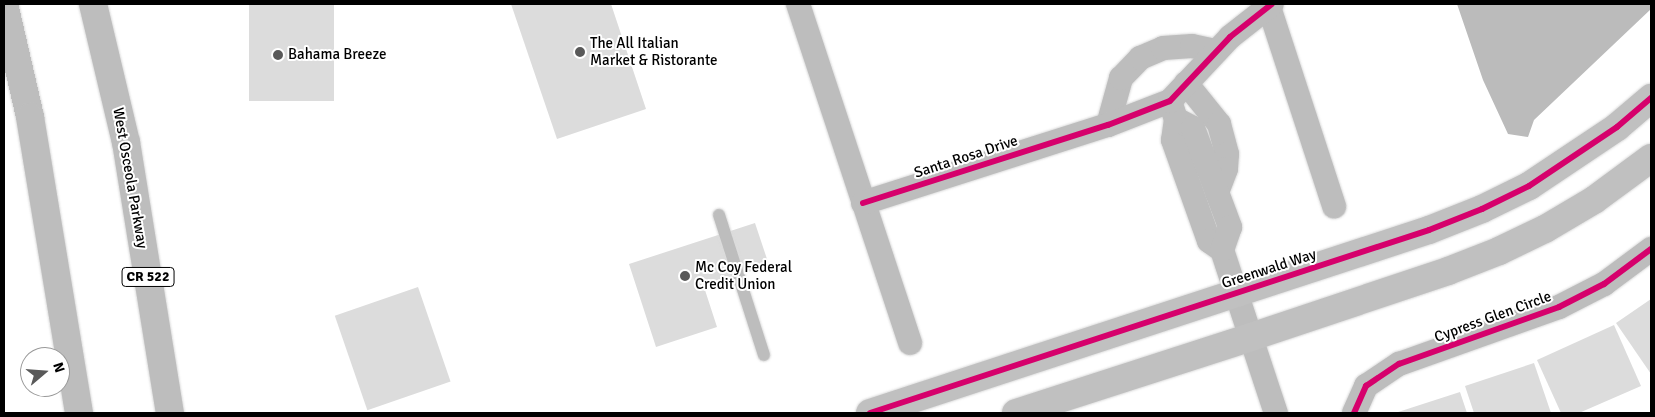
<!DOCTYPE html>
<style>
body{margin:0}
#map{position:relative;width:1655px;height:417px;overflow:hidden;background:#fff;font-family:Signika,sans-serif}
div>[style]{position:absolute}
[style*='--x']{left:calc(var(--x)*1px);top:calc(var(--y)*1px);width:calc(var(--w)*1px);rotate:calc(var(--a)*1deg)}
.water>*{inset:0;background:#bbb}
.building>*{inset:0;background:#dcdcdc;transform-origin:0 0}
.roads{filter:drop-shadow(0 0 1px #dbdbdb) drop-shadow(0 0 1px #dbdbdb)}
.lane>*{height:12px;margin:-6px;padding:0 6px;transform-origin:6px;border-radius:6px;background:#bdbdbd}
.street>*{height:24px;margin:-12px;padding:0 12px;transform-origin:12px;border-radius:12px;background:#bdbdbd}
.secondary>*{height:28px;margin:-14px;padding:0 14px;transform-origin:14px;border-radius:14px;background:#c0c0c0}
.primary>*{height:28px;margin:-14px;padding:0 14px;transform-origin:14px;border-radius:14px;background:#bdbdbd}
.cycleway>*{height:6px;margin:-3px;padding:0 3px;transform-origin:3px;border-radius:3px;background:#d6006c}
.dots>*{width:14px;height:14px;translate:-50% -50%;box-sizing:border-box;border:2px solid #fff;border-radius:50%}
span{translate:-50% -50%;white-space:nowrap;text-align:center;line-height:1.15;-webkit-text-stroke:4px #fff;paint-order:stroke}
.shield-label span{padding:1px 4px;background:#fff;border:1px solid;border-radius:4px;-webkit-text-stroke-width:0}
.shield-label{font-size:14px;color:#000;font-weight:700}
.poi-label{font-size:15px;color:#000}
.left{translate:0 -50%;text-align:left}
.street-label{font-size:15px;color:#000}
.frame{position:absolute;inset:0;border:5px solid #000;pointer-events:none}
.north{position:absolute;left:20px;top:347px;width:50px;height:50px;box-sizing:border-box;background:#fff;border:1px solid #999;border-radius:50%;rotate:72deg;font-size:14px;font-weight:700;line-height:20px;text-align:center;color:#000}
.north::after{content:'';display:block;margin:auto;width:18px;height:22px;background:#595959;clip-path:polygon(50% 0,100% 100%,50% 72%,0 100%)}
</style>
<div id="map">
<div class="water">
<i style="clip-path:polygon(1457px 4px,1651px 4px,1651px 9px,1534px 120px,1528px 137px,1508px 134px,1483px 80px)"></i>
</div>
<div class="building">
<i style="left:249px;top:4px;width:85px;height:97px"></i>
<i style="clip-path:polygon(511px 4px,611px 4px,646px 109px,557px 139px)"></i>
<i style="clip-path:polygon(755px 223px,769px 265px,704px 287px,717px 327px,656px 347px,629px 264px)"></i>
<i style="left:418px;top:287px;width:100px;height:88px;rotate:71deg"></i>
<i style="clip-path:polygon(1651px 299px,1651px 374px,1616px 323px)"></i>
<i style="clip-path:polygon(1614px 325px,1641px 386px,1579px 413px,1561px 413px,1537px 360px)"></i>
<i style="clip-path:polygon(1534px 363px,1551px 413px,1474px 413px,1465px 386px)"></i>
<i style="clip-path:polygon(1460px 392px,1467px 413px,1395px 413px)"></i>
</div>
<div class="roads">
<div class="lane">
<i style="--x:719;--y:215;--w:147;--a:72.2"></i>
</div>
<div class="street">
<i style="--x:798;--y:4;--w:357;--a:71.7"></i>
<i style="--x:1268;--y:4;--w:213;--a:71.9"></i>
<i style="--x:1186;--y:83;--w:53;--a:51.2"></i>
<i style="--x:1219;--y:124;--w:31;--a:75"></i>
<i style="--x:1227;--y:154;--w:15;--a:94"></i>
<i style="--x:1226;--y:169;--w:25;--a:111"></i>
<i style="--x:1170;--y:101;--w:19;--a:72"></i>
<i style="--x:1176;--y:119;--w:21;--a:98"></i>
<i style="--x:1173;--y:140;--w:107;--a:70.4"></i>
<i style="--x:1209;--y:241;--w:16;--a:35"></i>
<i style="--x:1222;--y:250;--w:172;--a:71.7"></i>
<i style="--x:1176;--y:119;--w:19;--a:28"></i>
<i style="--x:1193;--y:128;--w:106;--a:69.5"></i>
<i style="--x:1230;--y:227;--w:24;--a:109"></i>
<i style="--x:1108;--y:125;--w:49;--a:-74.5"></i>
<i style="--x:1121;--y:78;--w:28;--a:-46"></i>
<i style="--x:1140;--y:58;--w:25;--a:-23"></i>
<i style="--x:1163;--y:48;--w:29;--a:-4"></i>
<i style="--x:1192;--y:46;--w:25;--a:12"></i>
<i style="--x:863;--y:203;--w:257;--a:-17.7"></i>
<i style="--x:1108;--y:125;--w:66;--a:-21.2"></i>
<i style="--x:1170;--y:101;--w:88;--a:-46.8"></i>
<i style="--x:1230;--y:37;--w:53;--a:-38.2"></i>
<i style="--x:1354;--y:413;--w:30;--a:-66"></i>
<i style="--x:1366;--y:386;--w:40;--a:-34"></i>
<i style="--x:1399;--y:364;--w:170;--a:-19.6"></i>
<i style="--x:1559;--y:307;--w:51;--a:-27.1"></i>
<i style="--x:1604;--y:284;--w:59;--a:-36.7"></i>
</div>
<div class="secondary">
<i style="--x:870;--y:413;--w:588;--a:-18.13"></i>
<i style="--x:1429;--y:230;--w:57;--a:-21.6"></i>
<i style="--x:1482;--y:209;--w:52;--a:-26.1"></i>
<i style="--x:1529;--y:186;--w:106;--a:-33.8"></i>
<i style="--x:1617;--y:127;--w:45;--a:-40.5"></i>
<i style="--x:1016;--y:413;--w:247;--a:-17.9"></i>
<i style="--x:1251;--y:337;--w:208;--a:-18.5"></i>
<i style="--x:1448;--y:271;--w:55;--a:-21.4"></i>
<i style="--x:1499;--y:251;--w:51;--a:-25.6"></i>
<i style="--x:1545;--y:229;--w:57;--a:-30.6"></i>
<i style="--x:1594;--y:200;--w:71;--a:-36.4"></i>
</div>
<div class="primary">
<i style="--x:4;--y:4;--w:116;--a:77"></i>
<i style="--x:30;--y:117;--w:300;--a:80.6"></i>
<i style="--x:93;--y:4;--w:142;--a:76.6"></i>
<i style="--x:126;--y:142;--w:275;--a:80.8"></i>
</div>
</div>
<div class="cycleway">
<i style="--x:863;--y:203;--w:257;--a:-17.7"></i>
<i style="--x:1108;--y:125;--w:66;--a:-21.2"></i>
<i style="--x:1170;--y:101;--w:88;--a:-46.8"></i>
<i style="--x:1230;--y:37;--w:53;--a:-38.2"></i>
<i style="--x:870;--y:413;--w:588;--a:-18.13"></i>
<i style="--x:1429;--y:230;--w:57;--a:-21.6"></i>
<i style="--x:1482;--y:209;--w:52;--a:-26.1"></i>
<i style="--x:1529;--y:186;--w:106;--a:-33.8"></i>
<i style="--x:1617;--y:127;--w:45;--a:-40.5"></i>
<i style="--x:1354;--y:413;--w:30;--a:-66"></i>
<i style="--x:1366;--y:386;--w:40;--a:-34"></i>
<i style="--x:1399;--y:364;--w:170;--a:-19.6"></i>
<i style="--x:1559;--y:307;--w:51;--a:-27.1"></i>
<i style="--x:1604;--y:284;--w:59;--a:-36.7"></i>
</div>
<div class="dots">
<i style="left:580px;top:52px;background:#595959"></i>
<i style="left:278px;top:55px;background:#595959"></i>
<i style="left:685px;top:276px;background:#595959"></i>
</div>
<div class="shield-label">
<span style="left:148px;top:277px">CR 522</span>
</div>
<div class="poi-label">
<span class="left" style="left:590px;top:52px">The All Italian<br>Market &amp; Ristorante</span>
<span class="left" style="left:288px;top:55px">Bahama Breeze</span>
<span class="left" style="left:695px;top:276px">Mc Coy Federal<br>Credit Union</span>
</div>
<div class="street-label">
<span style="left:966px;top:157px;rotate:-18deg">Santa Rosa Drive</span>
<span style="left:130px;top:178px;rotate:80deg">West Osceola Parkway</span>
<span style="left:1269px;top:269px;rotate:-18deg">Greenwald Way</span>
<span style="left:1493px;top:317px;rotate:-20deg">Cypress Glen Circle</span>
</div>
<div class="frame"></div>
<div class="north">N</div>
</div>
